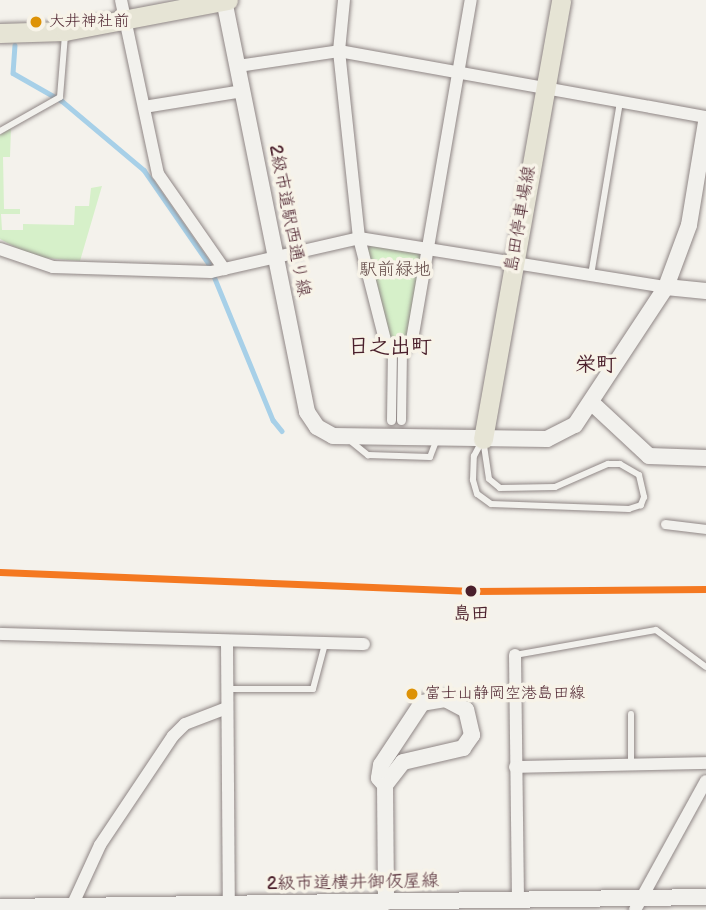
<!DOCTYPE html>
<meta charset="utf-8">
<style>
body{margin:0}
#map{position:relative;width:706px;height:910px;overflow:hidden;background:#f4f2ec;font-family:"Balsamiq Sans","Klee One",sans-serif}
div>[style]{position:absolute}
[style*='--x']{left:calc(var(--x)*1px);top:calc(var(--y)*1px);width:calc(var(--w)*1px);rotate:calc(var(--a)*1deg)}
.green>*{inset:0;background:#d6f0c9}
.stream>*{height:4.5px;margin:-2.25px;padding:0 2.25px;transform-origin:2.25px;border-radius:2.25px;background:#a7d0e8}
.roads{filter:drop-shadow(0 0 2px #8f8685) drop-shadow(0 0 2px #8f8685)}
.service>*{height:6px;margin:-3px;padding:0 3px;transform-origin:3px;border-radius:3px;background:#f2f1ed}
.pedestrian>*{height:9px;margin:-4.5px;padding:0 4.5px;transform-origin:4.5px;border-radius:4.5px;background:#f2f1ed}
.minor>*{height:12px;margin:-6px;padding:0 6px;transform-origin:6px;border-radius:6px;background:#f2f1ed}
.tertiary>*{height:16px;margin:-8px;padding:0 8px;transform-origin:8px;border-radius:8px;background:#f2f1ed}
.primary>*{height:19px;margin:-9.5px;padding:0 9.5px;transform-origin:9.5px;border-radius:9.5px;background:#e6e4d5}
.rail-1>*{height:7px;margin:-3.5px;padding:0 3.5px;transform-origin:3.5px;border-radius:3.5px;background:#f47921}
.dots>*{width:19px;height:19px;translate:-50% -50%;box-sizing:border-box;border:4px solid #f7f3e8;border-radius:50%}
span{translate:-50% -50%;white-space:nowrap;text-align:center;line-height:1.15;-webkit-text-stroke:7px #f7f3e8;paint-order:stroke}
.bus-label{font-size:16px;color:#4a1f2b}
.left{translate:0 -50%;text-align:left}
.street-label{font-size:18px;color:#4a1f2b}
.park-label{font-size:18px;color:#614845}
.stop-label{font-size:18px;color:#4a1f2b;font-weight:700}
.quarter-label{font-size:21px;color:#4a1f2b;font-weight:700}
</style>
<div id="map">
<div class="green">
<i style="clip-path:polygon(11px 128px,10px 157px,3px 157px,4px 209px,20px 209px,20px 214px,1px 214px,2px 230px,23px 230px,23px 224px,74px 225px,75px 206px,89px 206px,91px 188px,102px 186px,80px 261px,34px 257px,0 239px,0 135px)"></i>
<i style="clip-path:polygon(372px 242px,423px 254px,407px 339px,402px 344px,388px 341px,365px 251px)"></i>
</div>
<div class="stream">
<i style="--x:15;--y:45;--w:28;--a:94"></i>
<i style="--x:13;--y:73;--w:56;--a:29.7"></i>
<i style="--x:62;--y:101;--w:107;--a:40.1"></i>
<i style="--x:144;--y:170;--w:114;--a:55.3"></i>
<i style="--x:209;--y:264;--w:169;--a:67.7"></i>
<i style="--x:273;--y:420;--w:14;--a:51"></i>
</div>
<div class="roads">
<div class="service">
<i style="--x:0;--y:131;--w:69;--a:-29.5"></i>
<i style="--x:60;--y:97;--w:62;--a:-85.4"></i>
<i style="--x:591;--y:275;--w:175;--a:-80.5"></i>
<i style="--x:348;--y:439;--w:26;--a:39"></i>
<i style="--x:368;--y:455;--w:62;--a:1.8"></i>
<i style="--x:430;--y:457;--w:19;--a:-69"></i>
<i style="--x:483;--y:439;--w:40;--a:81.5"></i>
<i style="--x:489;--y:479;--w:14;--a:39"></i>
<i style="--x:500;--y:488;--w:55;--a:-1"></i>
<i style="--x:555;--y:487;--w:58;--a:-23.5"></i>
<i style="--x:608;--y:464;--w:12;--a:0"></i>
<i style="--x:620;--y:464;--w:22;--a:30"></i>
<i style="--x:639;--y:475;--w:23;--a:77"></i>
<i style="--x:644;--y:497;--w:9;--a:111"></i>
<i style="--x:641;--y:505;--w:13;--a:162"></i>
<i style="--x:629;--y:509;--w:138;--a:-177.9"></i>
<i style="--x:491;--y:504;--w:17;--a:-144"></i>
<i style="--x:477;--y:494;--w:15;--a:-106"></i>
<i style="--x:473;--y:480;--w:24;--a:-88"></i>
<i style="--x:474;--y:456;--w:19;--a:-62"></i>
<i style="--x:515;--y:655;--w:143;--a:-10.1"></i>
<i style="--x:656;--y:630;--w:62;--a:36.5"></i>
<i style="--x:227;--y:689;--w:86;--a:0"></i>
<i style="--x:313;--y:689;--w:47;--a:-75.1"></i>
<i style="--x:631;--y:714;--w:50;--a:90"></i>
</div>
<div class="pedestrian">
<i style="--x:391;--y:420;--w:70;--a:-89.2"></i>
<i style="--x:401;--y:420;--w:68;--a:-89.2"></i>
<i style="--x:665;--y:524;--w:41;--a:7"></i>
</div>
<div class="minor">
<i style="--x:121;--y:0;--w:178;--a:78"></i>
<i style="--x:158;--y:174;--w:116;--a:55.2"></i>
<i style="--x:344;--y:0;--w:51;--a:95.6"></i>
<i style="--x:339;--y:51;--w:188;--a:83.9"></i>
<i style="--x:359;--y:238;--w:109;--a:75.7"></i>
<i style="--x:386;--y:344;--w:18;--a:27"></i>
<i style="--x:402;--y:352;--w:16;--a:-50"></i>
<i style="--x:412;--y:340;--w:345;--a:-80.2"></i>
<i style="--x:238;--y:66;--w:102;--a:-8.4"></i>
<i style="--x:339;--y:51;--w:373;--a:10.2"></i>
<i style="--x:144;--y:107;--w:100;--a:-9.2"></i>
<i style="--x:0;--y:249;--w:56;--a:18.8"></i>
<i style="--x:53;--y:267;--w:158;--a:1.8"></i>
<i style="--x:211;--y:272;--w:152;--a:-12.9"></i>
<i style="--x:359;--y:238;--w:311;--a:9.1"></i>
<i style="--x:0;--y:634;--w:364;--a:1.6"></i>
<i style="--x:227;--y:643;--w:267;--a:89.6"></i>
<i style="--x:515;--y:655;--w:244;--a:89.3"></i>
<i style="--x:515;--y:767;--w:191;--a:-1.2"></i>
<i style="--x:72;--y:906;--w:67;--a:-65.3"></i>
<i style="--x:100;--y:845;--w:131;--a:-56.2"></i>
<i style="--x:173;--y:736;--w:17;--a:-45"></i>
<i style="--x:185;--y:724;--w:45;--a:-20.9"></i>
<i style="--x:635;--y:910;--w:147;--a:-61.2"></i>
</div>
<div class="tertiary">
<i style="--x:224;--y:0;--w:420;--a:78.6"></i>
<i style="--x:307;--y:412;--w:18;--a:56"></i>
<i style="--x:317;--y:427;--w:18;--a:29"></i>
<i style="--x:333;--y:436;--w:214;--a:0.8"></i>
<i style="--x:547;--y:439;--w:31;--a:-27"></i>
<i style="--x:575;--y:425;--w:165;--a:-56.6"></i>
<i style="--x:666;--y:287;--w:66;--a:-69.6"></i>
<i style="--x:689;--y:225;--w:104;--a:-80.6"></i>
<i style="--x:666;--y:287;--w:40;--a:5.7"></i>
<i style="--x:592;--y:403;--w:78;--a:42.9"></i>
<i style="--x:649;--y:456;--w:57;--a:2"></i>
<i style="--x:385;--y:785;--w:29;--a:-52"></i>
<i style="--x:403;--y:762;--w:62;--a:-13.1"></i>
<i style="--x:463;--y:748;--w:16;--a:-55"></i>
<i style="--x:472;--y:735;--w:26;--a:-103"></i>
<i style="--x:466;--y:710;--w:24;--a:-152"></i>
<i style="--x:445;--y:699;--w:23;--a:170"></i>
<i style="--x:422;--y:703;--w:74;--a:123.5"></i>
<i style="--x:381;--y:765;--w:13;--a:99"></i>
<i style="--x:379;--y:778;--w:9;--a:49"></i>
<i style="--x:385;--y:785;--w:117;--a:89.5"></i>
<i style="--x:0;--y:907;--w:706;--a:-0.81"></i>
</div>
<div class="primary">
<i style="--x:0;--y:33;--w:65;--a:-1.8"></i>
<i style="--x:65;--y:31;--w:166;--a:-10.8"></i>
<i style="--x:483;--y:439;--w:446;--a:-79.9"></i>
</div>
</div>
<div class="rail-1">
<i style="--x:0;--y:572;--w:473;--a:2.3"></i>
<i style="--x:473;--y:591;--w:233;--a:-0.5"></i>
</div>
<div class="dots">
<i style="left:36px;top:22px;background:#dd9206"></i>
<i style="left:471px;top:591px;background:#4a1f2b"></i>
<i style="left:412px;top:694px;background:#dd9206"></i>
</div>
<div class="bus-label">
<span class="left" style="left:49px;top:22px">大井神社前</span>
<span class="left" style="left:425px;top:694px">富士山静岡空港島田線</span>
</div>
<div class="street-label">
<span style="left:521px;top:219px;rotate:-80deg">島田停車場線</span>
<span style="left:289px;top:221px;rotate:79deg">2級市道駅西通り線</span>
<span style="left:353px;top:883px;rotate:-1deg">2級市道横井御仮屋線</span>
</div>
<div class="park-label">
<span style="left:395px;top:270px">駅前緑地</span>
</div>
<div class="stop-label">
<span style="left:471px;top:614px">島田</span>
</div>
<div class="quarter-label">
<span style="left:390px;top:347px">日之出町</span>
<span style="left:596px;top:365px">栄町</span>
</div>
</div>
